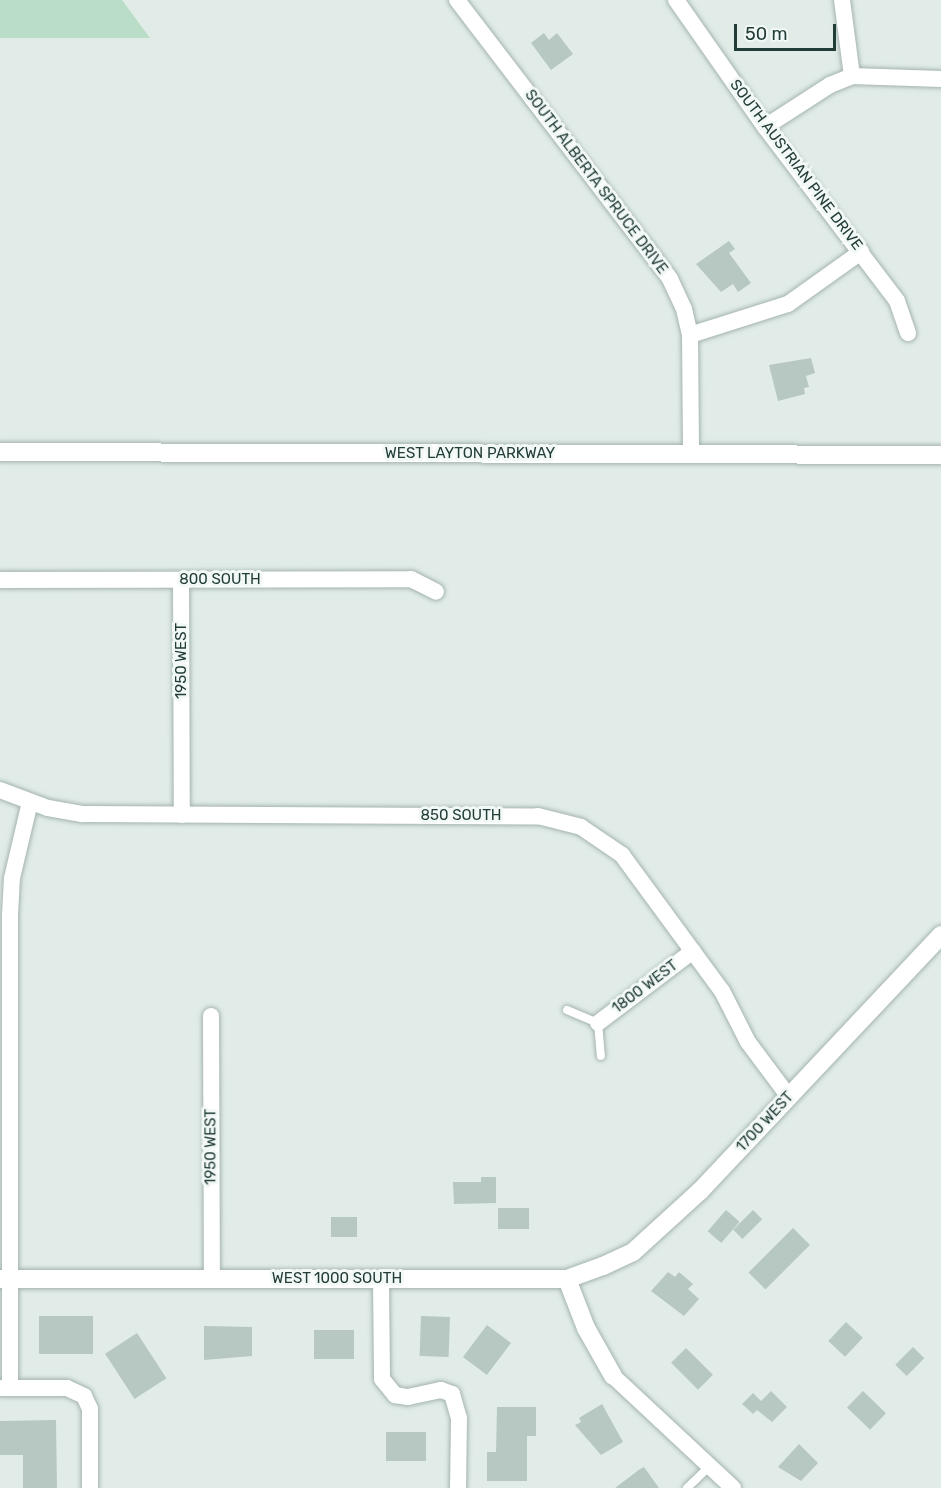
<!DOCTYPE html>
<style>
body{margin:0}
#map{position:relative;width:941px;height:1488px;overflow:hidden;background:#e1ece8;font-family:Rubik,sans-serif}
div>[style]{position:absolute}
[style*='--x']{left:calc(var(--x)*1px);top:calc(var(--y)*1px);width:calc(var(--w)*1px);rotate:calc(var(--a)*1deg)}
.green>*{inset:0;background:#baddc7}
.building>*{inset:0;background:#b7c7c2;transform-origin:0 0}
.roads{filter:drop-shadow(0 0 2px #a4b4b0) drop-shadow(0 0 2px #a4b4b0)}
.lane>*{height:8px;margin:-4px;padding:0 4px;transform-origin:4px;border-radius:4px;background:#fff}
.street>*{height:16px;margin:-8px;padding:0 8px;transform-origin:8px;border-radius:8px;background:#fff}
.secondary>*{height:18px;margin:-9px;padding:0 9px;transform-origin:9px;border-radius:9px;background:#fff}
span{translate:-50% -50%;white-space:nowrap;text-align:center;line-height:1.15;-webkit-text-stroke:6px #f2f8f6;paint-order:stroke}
.street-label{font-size:15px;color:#223d38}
.scale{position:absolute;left:734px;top:24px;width:102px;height:27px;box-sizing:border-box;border:3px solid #223d38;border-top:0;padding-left:8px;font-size:18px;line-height:21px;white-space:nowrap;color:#223d38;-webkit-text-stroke:4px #f2f8f6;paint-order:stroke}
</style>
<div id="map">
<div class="green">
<i style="clip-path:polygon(0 0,122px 0,150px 38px,0 38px)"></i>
</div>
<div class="building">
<i style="clip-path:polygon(544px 33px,549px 40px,557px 33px,573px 54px,551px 70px,531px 43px)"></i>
<i style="clip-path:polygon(729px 241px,735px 249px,729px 253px,751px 283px,738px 292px,733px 284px,721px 292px,696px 264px)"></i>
<i style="clip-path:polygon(811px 358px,815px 373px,806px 376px,809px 387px,804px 388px,805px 394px,778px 401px,769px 365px)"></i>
<i style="clip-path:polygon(481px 1177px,496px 1177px,496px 1203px,454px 1204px,453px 1182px,481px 1182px)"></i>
<i style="left:498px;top:1208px;width:31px;height:21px"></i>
<i style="left:726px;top:1210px;width:18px;height:28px;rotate:41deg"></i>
<i style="left:753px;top:1210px;width:13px;height:28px;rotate:45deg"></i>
<i style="left:357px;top:1217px;width:20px;height:26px;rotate:90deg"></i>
<i style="left:793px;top:1228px;width:24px;height:63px;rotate:45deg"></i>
<i style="clip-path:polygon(668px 1272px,675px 1277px,679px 1272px,693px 1284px,688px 1289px,699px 1299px,684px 1316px,651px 1291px)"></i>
<i style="left:93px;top:1316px;width:38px;height:54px;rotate:90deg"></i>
<i style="left:421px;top:1316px;width:29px;height:40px;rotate:2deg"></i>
<i style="left:846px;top:1322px;width:23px;height:26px;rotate:43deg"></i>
<i style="left:487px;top:1325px;width:30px;height:40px;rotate:37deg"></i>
<i style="clip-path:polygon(204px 1326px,252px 1327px,252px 1356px,204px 1360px)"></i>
<i style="left:314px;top:1330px;width:40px;height:29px"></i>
<i style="left:137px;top:1333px;width:54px;height:38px;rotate:57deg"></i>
<i style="left:913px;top:1347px;width:16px;height:25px;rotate:45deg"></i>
<i style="left:686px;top:1348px;width:38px;height:21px;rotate:45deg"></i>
<i style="clip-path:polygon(771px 1391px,787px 1407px,772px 1422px,757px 1410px,753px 1414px,742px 1404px,753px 1393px,761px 1401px)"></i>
<i style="left:863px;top:1391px;width:32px;height:23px;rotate:44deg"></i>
<i style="clip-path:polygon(602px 1404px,623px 1442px,601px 1455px,575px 1425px,581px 1422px,579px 1418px)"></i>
<i style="clip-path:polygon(497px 1407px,536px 1407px,536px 1436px,527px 1436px,527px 1481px,487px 1481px,487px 1452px,496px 1452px)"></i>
<i style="clip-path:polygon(56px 1420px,57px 1488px,23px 1488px,23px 1455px,0 1455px,0 1421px)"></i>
<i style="left:386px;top:1432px;width:40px;height:29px"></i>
<i style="clip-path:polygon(799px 1444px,818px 1463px,801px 1481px,778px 1467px)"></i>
<i style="clip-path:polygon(644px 1467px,659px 1488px,615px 1488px,640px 1469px)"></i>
</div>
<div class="roads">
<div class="lane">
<i style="--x:567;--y:1010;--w:34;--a:23"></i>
<i style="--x:598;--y:1023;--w:33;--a:85"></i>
<i style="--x:687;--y:1488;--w:32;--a:-44"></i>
</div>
<div class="street">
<i style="--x:457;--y:0;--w:351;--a:52.6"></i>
<i style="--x:670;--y:279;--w:33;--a:65"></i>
<i style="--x:684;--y:309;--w:27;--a:77"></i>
<i style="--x:690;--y:335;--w:120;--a:89.5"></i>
<i style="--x:676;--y:0;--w:155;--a:55"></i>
<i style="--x:765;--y:127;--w:218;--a:52.8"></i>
<i style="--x:897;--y:301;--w:34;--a:71"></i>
<i style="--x:842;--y:0;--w:77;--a:82.5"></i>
<i style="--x:765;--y:127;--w:77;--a:-32.9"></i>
<i style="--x:830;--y:85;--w:24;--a:-22"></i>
<i style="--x:852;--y:76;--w:89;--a:1.9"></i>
<i style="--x:690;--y:335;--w:103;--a:-17.6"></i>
<i style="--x:788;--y:304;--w:90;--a:-35.5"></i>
<i style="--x:0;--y:580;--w:411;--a:-0.1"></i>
<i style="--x:411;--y:579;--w:28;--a:27"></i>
<i style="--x:181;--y:580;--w:235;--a:89.8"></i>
<i style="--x:0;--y:790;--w:51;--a:20.6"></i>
<i style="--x:48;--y:808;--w:36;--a:10"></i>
<i style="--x:83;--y:814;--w:455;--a:0.3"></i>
<i style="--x:538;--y:816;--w:44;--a:14.3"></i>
<i style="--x:581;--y:827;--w:50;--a:34.3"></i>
<i style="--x:622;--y:855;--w:169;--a:53.7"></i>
<i style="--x:722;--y:991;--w:57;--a:63"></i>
<i style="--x:748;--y:1042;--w:69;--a:53.3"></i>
<i style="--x:211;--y:1016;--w:262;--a:89.8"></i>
<i style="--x:598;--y:1023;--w:119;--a:-37.2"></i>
<i style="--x:381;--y:1280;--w:99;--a:89.4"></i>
<i style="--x:382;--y:1379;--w:21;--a:51"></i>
<i style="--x:395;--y:1395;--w:13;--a:9"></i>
<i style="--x:408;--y:1397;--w:34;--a:-12"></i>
<i style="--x:441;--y:1390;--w:12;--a:20"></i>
<i style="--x:452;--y:1394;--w:25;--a:74"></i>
<i style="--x:459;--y:1418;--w:70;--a:90.8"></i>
<i style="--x:613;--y:1376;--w:164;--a:43"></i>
<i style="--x:1;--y:1388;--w:66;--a:0"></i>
<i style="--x:67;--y:1388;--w:19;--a:25"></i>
<i style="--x:84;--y:1396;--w:14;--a:65"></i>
<i style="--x:90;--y:1409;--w:79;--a:90"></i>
<i style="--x:10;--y:1388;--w:473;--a:-90"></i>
<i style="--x:10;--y:915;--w:37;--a:-87"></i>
<i style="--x:12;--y:878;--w:78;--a:-76.7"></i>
</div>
<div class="secondary">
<i style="--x:0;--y:452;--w:941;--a:0.18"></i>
<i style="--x:0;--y:1279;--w:567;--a:0"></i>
<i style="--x:567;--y:1279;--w:38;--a:-20"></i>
<i style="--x:603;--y:1266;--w:33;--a:-25"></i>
<i style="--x:633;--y:1252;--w:91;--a:-42.3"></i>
<i style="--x:700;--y:1191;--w:352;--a:-46.7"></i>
<i style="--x:567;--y:1279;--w:53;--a:68.8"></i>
<i style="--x:586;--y:1328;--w:55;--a:60.6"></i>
</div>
</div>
<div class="street-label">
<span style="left:796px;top:165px;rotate:53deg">SOUTH AUSTRIAN PINE DRIVE</span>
<span style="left:596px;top:182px;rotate:53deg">SOUTH ALBERTA SPRUCE DRIVE</span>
<span style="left:470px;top:454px">WEST LAYTON PARKWAY</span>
<span style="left:220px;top:580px">800 SOUTH</span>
<span style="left:182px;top:661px;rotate:-90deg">1950 WEST</span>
<span style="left:461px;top:816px">850 SOUTH</span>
<span style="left:645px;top:987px;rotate:-37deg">1800 WEST</span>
<span style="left:765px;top:1122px;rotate:-47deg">1700 WEST</span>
<span style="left:211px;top:1147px;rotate:-90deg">1950 WEST</span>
<span style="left:337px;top:1279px">WEST 1000 SOUTH</span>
</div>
<div class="scale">50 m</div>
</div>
